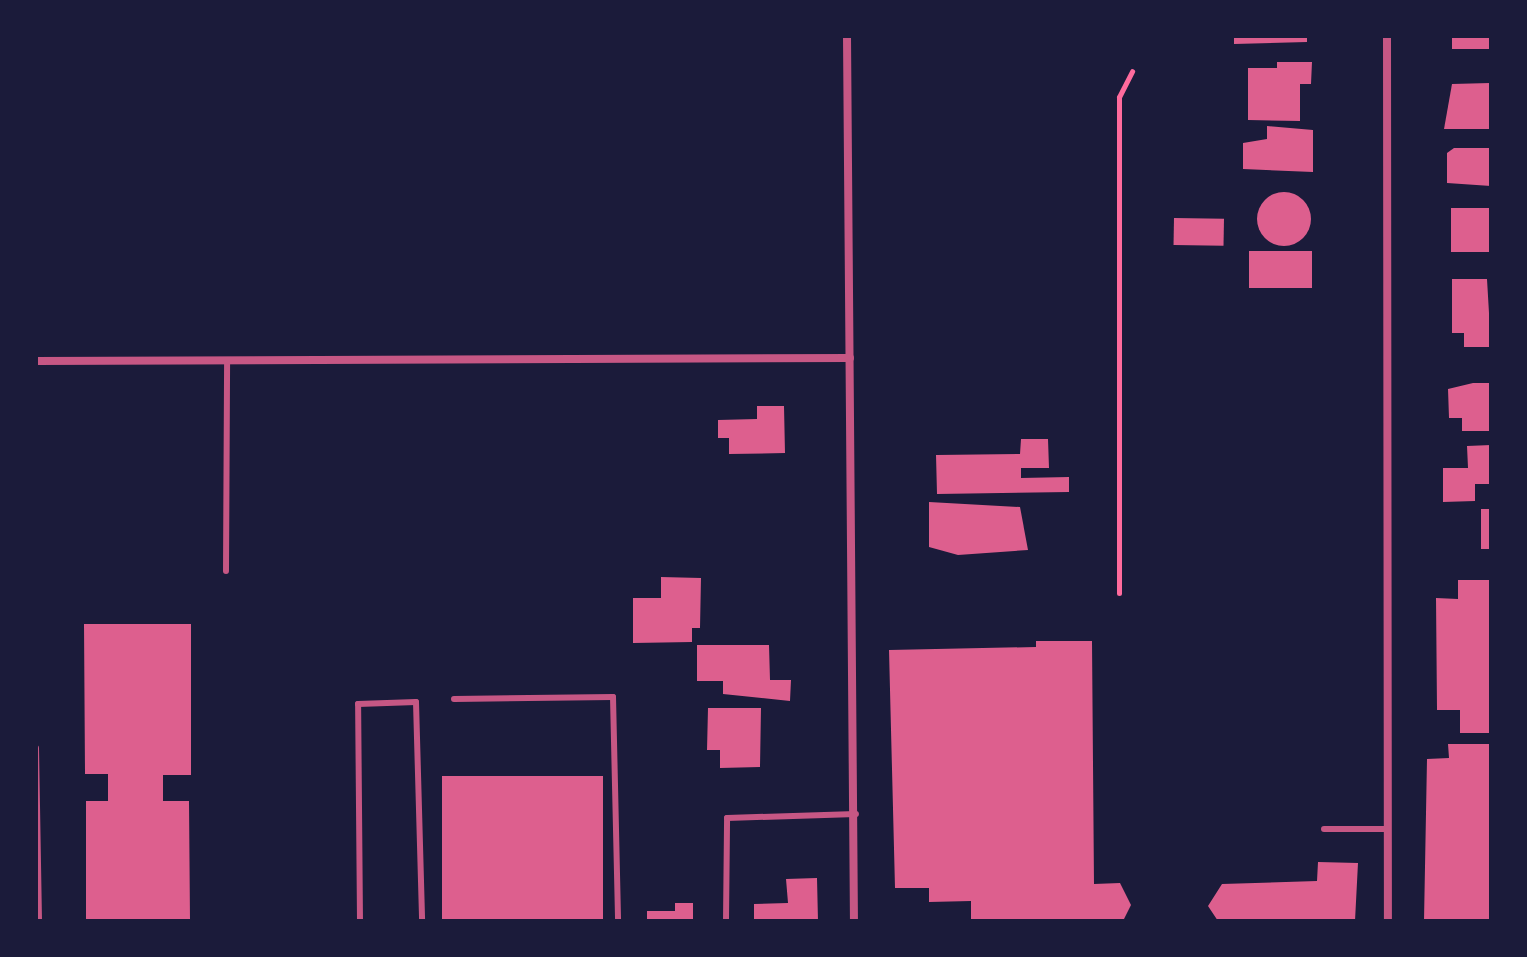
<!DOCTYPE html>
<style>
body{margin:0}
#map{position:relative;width:1527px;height:957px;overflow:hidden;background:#1b1b3a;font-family:Montserrat,sans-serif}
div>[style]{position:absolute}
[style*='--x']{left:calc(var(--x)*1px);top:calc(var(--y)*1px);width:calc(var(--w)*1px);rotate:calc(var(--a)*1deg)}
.building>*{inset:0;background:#dd5f8e;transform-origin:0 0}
.round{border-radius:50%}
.path>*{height:5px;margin:-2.5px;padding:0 2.5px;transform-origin:2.5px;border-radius:2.5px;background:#ff6b9d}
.service>*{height:6px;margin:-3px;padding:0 3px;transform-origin:3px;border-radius:3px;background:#c65784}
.minor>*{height:8px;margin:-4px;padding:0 4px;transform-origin:4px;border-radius:4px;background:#c65784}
span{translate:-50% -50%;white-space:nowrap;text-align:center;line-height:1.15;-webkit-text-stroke:8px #1b1b3a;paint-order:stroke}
.frame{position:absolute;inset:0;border:38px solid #1b1b3a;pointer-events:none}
</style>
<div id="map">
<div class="building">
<i style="clip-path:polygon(1234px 36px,1307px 36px,1307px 42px,1234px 44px)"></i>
<i style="left:1452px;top:36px;width:39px;height:13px"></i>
<i style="clip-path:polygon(1277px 62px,1312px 62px,1311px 84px,1300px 84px,1300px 121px,1248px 120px,1248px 68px,1277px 68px)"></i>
<i style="clip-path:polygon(1490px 83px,1489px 129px,1444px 129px,1452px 84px)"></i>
<i style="clip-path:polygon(1267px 126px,1313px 130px,1313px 172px,1243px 169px,1243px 143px,1267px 139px)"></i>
<i style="clip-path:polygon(1454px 148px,1491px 148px,1491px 186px,1447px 183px,1447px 153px)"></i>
<i class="round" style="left:1257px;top:192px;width:54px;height:54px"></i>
<i style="left:1491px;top:208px;width:44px;height:40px;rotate:90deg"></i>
<i style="left:1174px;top:218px;width:50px;height:27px;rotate:1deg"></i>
<i style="left:1249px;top:251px;width:63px;height:37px"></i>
<i style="clip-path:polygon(1452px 279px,1487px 279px,1491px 347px,1464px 347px,1464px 333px,1452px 333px)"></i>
<i style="clip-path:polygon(1473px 383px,1491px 383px,1491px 431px,1462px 431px,1462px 418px,1449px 418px,1448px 389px)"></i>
<i style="clip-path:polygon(757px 406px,784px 406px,785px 453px,729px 454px,729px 438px,718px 438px,718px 420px,757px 419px)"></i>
<i style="clip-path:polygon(1021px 439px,1048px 439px,1049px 468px,1021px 468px,1021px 478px,1069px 477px,1069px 492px,937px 494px,936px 455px,1020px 454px)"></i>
<i style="clip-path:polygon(1491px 445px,1491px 484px,1475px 484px,1475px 501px,1443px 502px,1443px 468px,1468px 468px,1467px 446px)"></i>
<i style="clip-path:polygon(929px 502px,1020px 507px,1028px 550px,958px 555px,929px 547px)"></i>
<i style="left:1481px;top:509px;width:10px;height:40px"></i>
<i style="clip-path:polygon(661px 577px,701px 578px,700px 628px,692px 628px,692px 642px,633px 643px,633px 598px,661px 598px)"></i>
<i style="clip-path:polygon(1458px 580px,1491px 580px,1491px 733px,1460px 733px,1460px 710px,1437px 710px,1436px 598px,1458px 599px)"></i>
<i style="clip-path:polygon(84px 624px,191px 624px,191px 775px,163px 775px,163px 801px,189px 801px,190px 921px,86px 921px,86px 801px,108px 801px,108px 774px,85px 774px)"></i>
<i style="clip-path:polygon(1036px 641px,1092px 641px,1094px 884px,1120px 883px,1131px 905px,1123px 921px,971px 921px,971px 901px,929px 902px,929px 888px,895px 888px,889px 650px,1036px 647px)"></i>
<i style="clip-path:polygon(697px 645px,769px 645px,770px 680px,791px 680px,790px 701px,723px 694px,723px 681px,697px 681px)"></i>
<i style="clip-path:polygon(708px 708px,761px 708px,760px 767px,720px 768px,720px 750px,707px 750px)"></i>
<i style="clip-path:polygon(1448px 744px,1491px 744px,1491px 921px,1424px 921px,1427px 759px,1449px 758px)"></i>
<i style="left:442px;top:776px;width:161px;height:145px"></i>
<i style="clip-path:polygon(1318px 862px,1358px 863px,1355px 921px,1218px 921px,1208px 906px,1222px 884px,1317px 881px)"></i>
<i style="clip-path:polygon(817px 878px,818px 921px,754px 921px,754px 904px,788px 903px,786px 879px)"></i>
<i style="clip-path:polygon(675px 903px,693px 903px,693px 921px,647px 921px,647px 911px,675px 911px)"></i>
</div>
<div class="path">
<i style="--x:1119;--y:593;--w:496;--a:-90"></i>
<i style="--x:1119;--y:97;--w:29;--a:-63"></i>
</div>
<div class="service">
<i style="--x:226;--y:571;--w:209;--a:-89.7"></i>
<i style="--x:454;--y:699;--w:159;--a:-0.7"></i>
<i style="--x:613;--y:697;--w:224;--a:88.7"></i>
<i style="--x:36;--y:748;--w:173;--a:89"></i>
<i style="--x:1324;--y:829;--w:63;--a:0"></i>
<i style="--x:360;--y:921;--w:217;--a:-90.5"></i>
<i style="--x:358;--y:704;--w:58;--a:-2"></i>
<i style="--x:416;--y:702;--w:219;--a:88.4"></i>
<i style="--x:726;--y:921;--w:103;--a:-89.4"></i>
<i style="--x:727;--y:818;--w:129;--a:-1.8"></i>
</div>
<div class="minor">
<i style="--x:847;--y:36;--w:885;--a:89.55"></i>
<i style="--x:1387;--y:36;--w:885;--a:89.94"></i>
<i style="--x:36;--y:361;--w:814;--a:-0.21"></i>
</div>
<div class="frame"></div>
</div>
